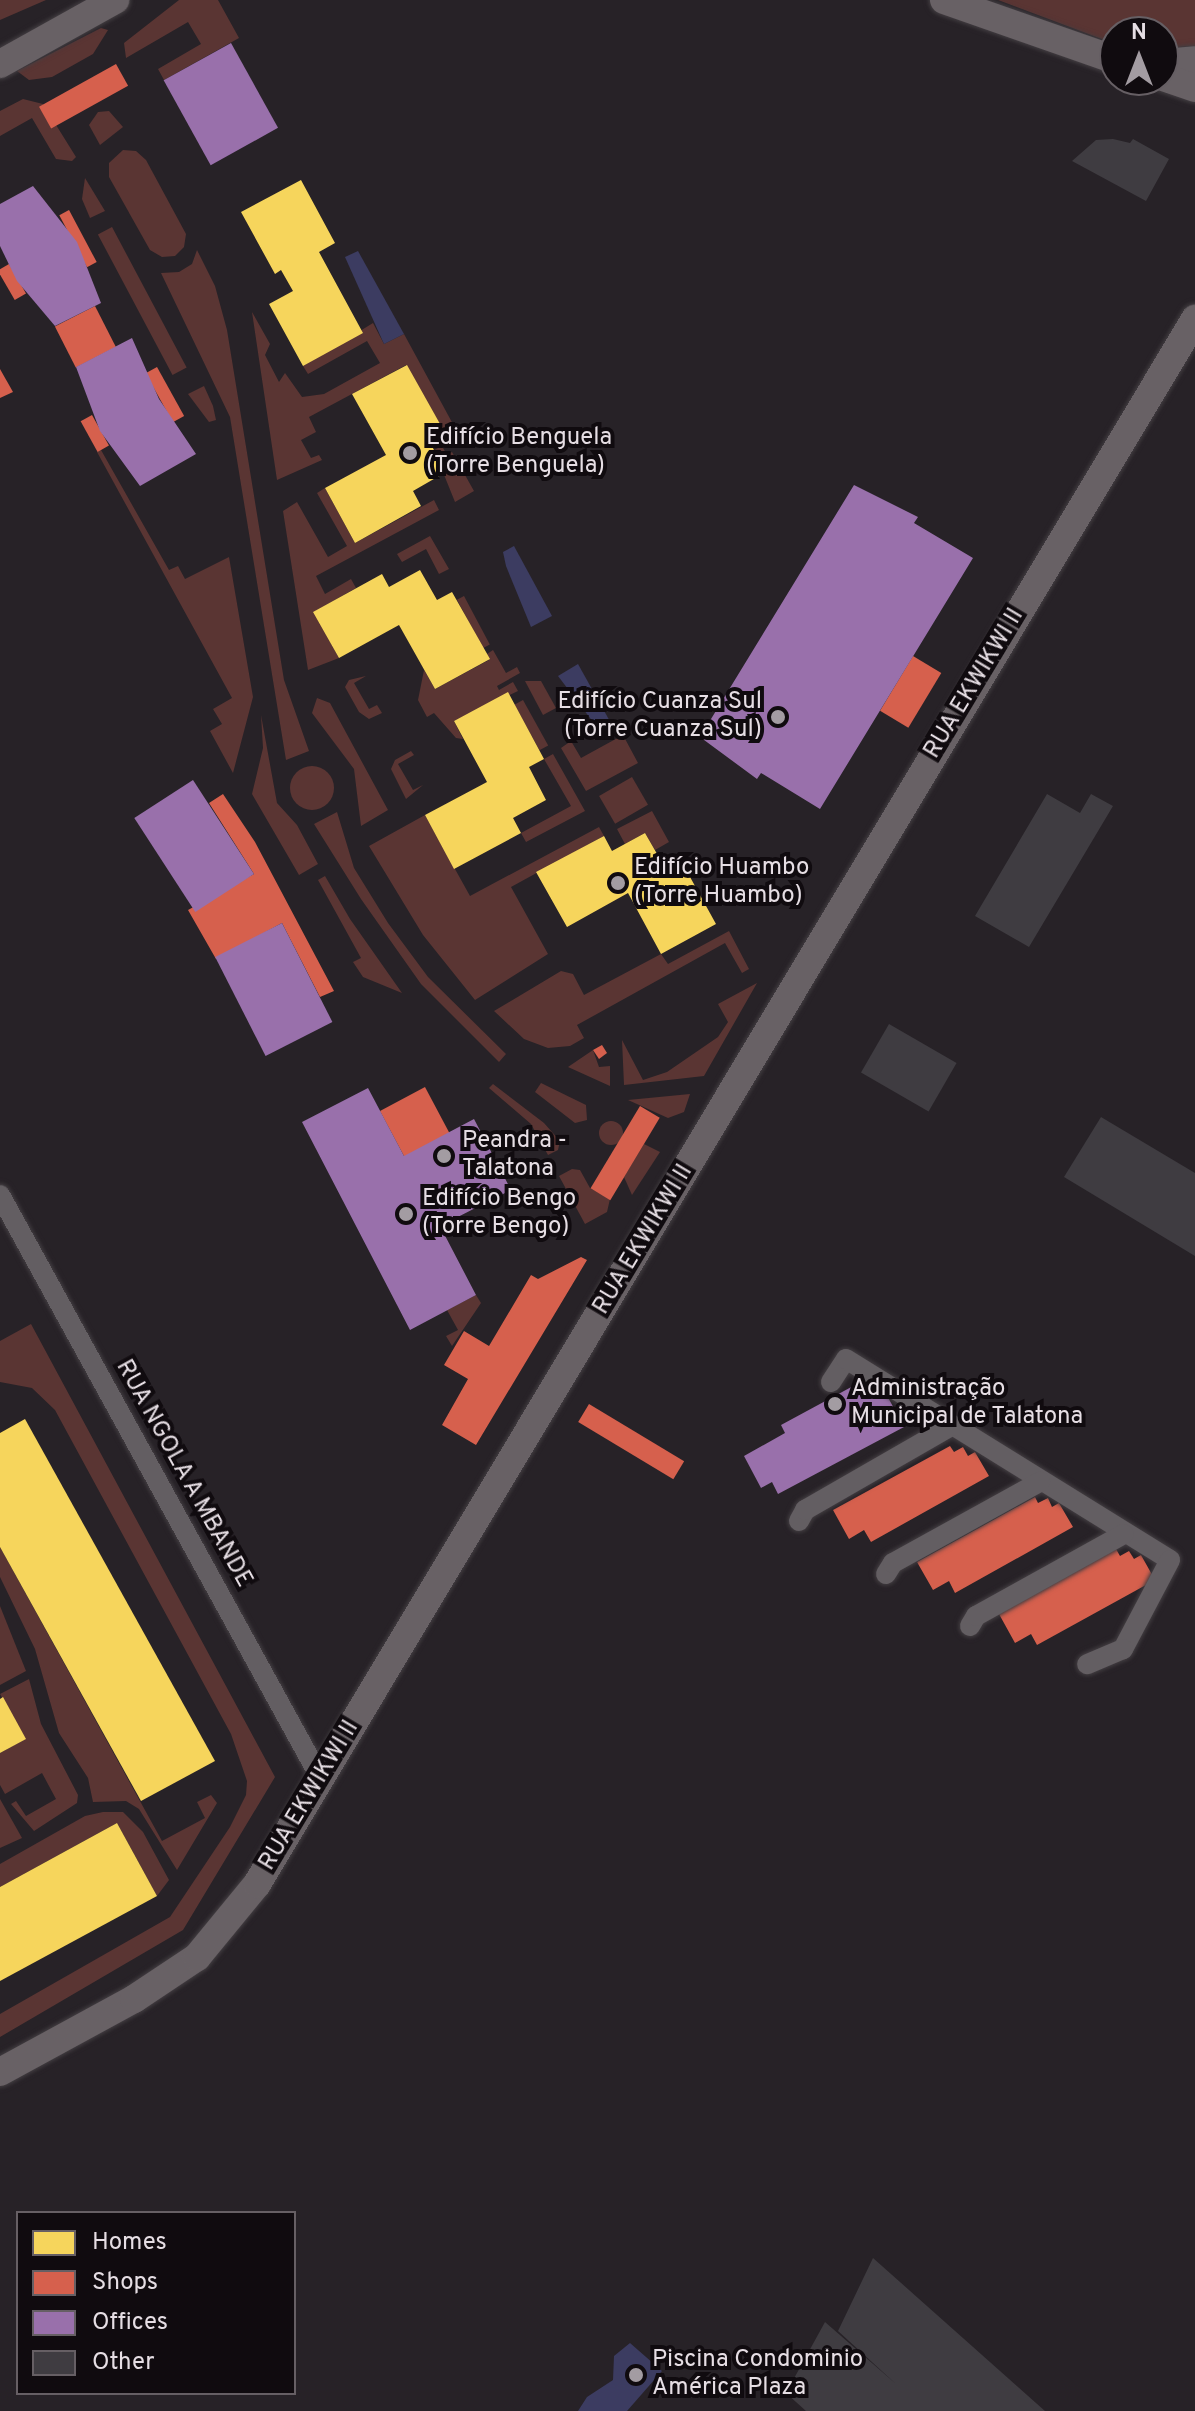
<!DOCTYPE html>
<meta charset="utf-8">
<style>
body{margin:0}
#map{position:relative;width:1195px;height:2411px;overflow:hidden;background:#272227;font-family:Overpass,sans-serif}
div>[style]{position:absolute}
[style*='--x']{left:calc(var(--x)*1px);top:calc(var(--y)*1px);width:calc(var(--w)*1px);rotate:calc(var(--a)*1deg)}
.green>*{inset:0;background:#5a3533;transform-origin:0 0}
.round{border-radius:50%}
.water>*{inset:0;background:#3c3c61}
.homes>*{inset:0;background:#f6d55c}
.shops>*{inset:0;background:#d6604d;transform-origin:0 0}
.offices>*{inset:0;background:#9970ab;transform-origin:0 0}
.building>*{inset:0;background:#3f3c41;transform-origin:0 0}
.roads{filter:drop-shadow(0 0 2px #433e42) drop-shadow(0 0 2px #433e42)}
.street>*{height:20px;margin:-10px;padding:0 10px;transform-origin:10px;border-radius:10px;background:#635e62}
.secondary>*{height:28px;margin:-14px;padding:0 14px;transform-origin:14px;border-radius:14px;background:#686165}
.dots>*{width:22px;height:22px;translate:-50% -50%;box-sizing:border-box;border:4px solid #100b0f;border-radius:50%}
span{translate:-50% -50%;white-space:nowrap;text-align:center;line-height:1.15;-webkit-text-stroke:8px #100b0f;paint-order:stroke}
.poi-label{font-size:24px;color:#e6dee4}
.left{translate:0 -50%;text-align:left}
.right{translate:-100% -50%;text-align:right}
.street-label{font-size:24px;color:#e6dee4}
.legend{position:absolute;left:16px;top:2211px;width:280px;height:184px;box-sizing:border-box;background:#100b0f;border:2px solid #665f64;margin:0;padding:10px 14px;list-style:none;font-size:24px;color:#e6dee4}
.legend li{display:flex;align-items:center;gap:16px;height:40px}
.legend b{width:40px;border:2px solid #665f64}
.north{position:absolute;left:1099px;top:16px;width:80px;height:80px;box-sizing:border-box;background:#100b0f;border:2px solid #665f64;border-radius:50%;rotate:0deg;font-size:22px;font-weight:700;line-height:32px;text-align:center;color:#e6dee4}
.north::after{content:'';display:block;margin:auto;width:28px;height:36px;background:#a39ca2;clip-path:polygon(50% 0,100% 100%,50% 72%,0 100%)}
</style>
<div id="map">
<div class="green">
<i style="clip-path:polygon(0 0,46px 0,0 20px)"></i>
<i style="clip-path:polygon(179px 0,218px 0,239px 38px,164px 80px,158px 69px,201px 44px,188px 22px,126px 58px,124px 43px)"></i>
<i style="clip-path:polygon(998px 0,1195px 0,1195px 46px,1163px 48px,1163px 32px,1115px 32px,1115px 44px)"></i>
<i style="clip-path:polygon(101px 28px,108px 30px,93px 54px,52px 77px,29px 80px,17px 71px)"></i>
<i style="clip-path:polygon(23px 99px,43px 104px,76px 157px,72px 161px,56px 159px,32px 118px,0 136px,0 111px)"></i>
<i style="clip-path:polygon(109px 111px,123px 127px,100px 145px,89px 125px,98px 112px)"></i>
<i style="clip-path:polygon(123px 150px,136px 151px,146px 160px,186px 234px,184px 247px,175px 256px,162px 257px,150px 250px,109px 177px,109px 163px)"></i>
<i style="clip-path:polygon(85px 178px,105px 211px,90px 218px,82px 199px)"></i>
<i style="left:112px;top:227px;width:159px;height:16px;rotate:62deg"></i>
<i style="clip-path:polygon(197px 250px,215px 286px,227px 330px,284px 680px,309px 751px,286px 760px,230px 417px,161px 273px,179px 272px,192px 264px)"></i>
<i style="clip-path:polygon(252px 312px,270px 344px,265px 355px,279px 382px,285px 373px,302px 397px,324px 394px,380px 363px,367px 341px,308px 374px,303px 366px,373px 323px,384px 344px,404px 334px,460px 437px,450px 442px,406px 365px,309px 417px,316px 432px,301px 440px,311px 458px,319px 455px,322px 460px,277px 480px)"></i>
<i style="clip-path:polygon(204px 386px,213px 406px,216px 420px,209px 422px,188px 394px)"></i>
<i style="clip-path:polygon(442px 446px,447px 455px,452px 452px,474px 491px,455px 502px,434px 450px)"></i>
<i style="clip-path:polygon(101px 450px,169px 570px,178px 566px,185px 579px,229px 557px,253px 697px,233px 773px,210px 731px,222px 724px,213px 709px,232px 698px,97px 452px)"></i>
<i style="clip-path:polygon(325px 488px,355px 543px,434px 500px,439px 510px,316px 576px,325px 594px,351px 579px,356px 588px,314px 612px,339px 658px,308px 670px,283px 511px,297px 502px,328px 557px,347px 546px,317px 493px)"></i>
<i style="clip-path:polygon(430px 536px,449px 569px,439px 574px,426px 549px,402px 562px,397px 554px)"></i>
<i style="left:464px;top:596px;width:55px;height:8px;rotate:62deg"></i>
<i style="clip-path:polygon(493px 650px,506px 673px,517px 667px,520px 673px,497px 686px,499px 690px,513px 682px,518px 691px,454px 721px,463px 739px,456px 738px,434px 713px,427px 717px,418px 700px,424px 670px,435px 689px,489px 660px,487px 654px)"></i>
<i style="clip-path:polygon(366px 676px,354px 683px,369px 709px,377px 705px,382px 713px,369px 719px,359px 712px,345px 687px,349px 680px)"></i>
<i style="clip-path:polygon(525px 681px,541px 681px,556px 708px,543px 715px)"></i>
<i style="clip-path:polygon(317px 698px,330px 703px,388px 810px,361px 826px,354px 769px,312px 713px)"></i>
<i style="left:523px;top:700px;width:52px;height:10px;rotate:61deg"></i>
<i style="clip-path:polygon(261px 715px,277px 803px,297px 825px,318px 864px,299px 875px,252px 794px,263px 748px)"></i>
<i style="clip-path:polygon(623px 735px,638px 763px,586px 791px,561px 748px,571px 741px,581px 758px)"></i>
<i style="clip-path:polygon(411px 751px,414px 755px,398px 764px,413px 790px,423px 785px,406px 799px,391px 769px,395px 760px)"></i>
<i style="clip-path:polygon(553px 754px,585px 811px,526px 842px,521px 833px,571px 806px,544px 759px)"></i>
<i class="round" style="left:290px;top:766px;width:44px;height:44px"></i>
<i style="left:632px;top:777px;width:32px;height:38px;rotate:60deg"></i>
<i style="clip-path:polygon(652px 811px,669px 842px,655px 850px,645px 833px,625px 844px,617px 829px)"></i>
<i style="clip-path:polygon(337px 812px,354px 868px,388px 923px,428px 977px,506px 1054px,499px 1062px,421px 984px,361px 899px,314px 824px)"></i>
<i style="clip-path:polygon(425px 815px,470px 896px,599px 827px,604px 836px,511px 887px,548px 954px,475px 1000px,423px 935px,369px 846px)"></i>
<i style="clip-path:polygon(325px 876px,350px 919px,402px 993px,363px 977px,353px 962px,361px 958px,318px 880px)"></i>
<i style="clip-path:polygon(729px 931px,749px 969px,742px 973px,725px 943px,577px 1025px,584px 1038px,570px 1046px,548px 1048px,524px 1039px,494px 1011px,561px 971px,573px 974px,584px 995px,661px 954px,668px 964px)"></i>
<i style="clip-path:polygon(757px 983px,704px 1076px,624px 1085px,622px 1040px,643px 1080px,667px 1072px,718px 1037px,728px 1022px,718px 1004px)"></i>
<i style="clip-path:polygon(593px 1050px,599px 1067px,610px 1066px,610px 1086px,568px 1067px)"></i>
<i style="clip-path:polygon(541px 1083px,586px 1105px,587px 1120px,575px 1123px,535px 1092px)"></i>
<i style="clip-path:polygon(493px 1084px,544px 1123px,560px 1141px,558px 1150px,548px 1155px,531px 1124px,489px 1088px)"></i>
<i style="clip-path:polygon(690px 1094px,684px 1112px,668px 1118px,628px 1100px)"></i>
<i class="round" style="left:599px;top:1121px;width:24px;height:24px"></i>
<i style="clip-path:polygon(644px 1144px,660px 1152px,632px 1195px,624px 1177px)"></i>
<i style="clip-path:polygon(572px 1169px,580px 1170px,590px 1188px,610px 1199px,607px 1212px,585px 1224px,559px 1176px)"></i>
<i style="clip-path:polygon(476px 1295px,481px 1303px,452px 1346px,446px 1336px,458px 1330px,447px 1310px)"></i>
<i style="clip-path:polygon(31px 1324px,275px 1777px,183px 1930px,0 2037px,0 2014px,170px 1917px,230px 1827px,246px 1795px,247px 1781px,231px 1734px,55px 1410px,32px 1388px,0 1382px,0 1341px)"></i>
<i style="clip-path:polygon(0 1547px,162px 1841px,205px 1818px,197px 1802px,211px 1795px,217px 1803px,177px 1870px,139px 1809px,126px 1801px,93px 1802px,88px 1778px,59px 1733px,35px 1649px,0 1577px)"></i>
<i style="clip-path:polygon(0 1606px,26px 1671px,0 1685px)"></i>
<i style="clip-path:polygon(29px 1679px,41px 1724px,78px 1795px,77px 1803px,34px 1831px,11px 1804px,16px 1801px,26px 1816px,56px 1799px,42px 1773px,5px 1794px,0 1785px,0 1753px,25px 1739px,0 1694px)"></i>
<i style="clip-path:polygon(0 1799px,22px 1838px,0 1848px)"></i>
<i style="clip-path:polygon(103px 1812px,123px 1812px,143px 1832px,169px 1880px,157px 1896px,117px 1823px,0 1887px,0 1864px,85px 1816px)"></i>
</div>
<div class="water">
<i style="clip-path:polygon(358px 251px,404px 334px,384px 344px,345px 257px)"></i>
<i style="clip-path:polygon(514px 546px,552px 616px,531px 627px,506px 566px,503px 552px)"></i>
<i style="clip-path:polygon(578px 664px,617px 734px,606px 739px,558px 676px)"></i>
<i style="clip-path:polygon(630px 2343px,662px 2371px,627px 2411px,578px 2411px,587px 2397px,613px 2380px,614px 2356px)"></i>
</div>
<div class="homes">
<i style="clip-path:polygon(301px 180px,335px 243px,319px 252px,363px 333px,303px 366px,269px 304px,293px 291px,281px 270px,275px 274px,241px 212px)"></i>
<i style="clip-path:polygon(407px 365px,444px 431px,428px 439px,446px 472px,413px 491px,421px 506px,355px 543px,325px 488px,386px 455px,352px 394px)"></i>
<i style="clip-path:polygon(420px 570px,437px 600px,452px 592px,490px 659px,435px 689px,399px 625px,339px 658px,313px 612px,382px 574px,389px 587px)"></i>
<i style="clip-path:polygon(508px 692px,544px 759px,529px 767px,546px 800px,513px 818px,521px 833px,454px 869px,425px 815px,487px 782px,454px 721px)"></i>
<i style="clip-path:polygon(645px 833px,664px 866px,679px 857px,716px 924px,661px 954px,628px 893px,567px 927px,536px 872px,604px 836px,612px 851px)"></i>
<i style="clip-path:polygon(25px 1419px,215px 1761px,141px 1801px,0 1547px,0 1433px)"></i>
<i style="clip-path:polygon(3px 1697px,26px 1739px,0 1753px,0 1699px)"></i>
<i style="clip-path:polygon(117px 1823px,157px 1896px,0 1981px,0 1887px)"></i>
</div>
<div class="shops">
<i style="left:116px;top:64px;width:25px;height:88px;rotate:61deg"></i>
<i style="left:69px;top:210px;width:59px;height:11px;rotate:62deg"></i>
<i style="left:9px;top:264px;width:34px;height:13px;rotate:60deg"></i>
<i style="left:95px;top:306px;width:46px;height:45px;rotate:63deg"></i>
<i style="left:157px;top:367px;width:56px;height:13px;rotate:61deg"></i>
<i style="clip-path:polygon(0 369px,13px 392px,0 398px)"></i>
<i style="left:92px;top:415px;width:35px;height:13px;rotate:61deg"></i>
<i style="left:913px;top:656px;width:33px;height:64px;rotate:31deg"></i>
<i style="clip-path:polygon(223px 794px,255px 842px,334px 991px,320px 997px,282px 923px,216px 959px,188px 910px,254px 874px,209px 803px)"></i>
<i style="clip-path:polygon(602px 1045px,607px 1053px,599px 1059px,593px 1050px)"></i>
<i style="left:425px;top:1087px;width:52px;height:51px;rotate:62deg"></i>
<i style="left:640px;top:1106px;width:23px;height:96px;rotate:31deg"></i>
<i style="clip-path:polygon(581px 1257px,587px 1260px,476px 1445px,442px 1425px,468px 1379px,444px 1365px,464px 1331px,489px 1346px,531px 1275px,538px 1279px)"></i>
<i style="left:589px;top:1404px;width:111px;height:21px;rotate:31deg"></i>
<i style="clip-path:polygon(950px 1446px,954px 1452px,963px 1447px,968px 1456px,975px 1452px,989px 1476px,871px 1542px,864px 1530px,849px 1539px,833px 1510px)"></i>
<i style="clip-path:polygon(1035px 1497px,1038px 1503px,1048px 1498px,1052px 1507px,1059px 1503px,1073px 1527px,955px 1593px,949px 1581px,933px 1590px,917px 1562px)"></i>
<i style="clip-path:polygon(1116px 1549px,1120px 1556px,1129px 1551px,1134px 1559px,1141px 1555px,1155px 1580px,1037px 1645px,1031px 1634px,1015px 1643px,999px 1614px)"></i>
</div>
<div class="offices">
<i style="left:231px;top:43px;width:97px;height:77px;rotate:61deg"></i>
<i style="clip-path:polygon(33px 186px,77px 242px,101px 303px,55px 326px,17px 281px,0 246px,0 204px)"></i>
<i style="clip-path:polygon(132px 338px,159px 399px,196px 454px,140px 486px,100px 431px,76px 367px)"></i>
<i style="clip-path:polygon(854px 485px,918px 517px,914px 523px,973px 558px,820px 809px,761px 773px,757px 779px,700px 737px)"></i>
<i style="left:193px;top:780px;width:112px;height:70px;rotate:57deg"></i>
<i style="left:282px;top:923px;width:111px;height:75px;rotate:63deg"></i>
<i style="clip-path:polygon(368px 1088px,404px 1156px,474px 1119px,511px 1190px,440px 1226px,476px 1295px,410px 1330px,302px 1122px)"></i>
<i style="clip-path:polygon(855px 1385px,862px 1399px,883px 1388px,904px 1427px,778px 1494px,772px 1482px,761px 1488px,744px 1456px,785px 1433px,781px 1425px)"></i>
</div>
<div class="building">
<i style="clip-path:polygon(1113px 139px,1130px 143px,1133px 139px,1169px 159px,1146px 201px,1072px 161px,1096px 140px)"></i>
<i style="clip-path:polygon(1047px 794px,1080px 813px,1091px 794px,1113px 806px,1029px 947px,975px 916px)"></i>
<i style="left:889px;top:1024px;width:78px;height:56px;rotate:30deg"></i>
<i style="clip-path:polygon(1101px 1117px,1195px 1173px,1195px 1256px,1064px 1177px)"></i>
<i style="clip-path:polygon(873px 2258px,1045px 2411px,806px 2411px,786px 2393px,825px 2322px,896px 2384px,838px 2331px)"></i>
</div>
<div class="roads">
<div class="street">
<i style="--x:0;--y:1195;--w:666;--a:61.2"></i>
<i style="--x:831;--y:1382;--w:27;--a:-57"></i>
<i style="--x:846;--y:1359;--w:381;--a:31.8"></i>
<i style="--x:1170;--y:1560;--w:101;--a:117.8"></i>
<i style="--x:1123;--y:1649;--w:39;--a:157"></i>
<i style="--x:799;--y:1521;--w:13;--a:-61"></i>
<i style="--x:805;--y:1510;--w:168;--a:-29.9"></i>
<i style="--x:886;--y:1574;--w:13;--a:-58"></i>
<i style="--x:893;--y:1563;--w:168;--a:-28.9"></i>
<i style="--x:970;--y:1626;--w:12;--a:-59"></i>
<i style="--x:976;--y:1616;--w:169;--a:-29"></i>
</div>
<div class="secondary">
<i style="--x:944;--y:0;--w:181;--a:19.3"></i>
<i style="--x:1163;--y:63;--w:32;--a:-5"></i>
<i style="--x:0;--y:64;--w:132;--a:-29.1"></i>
<i style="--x:1163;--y:77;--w:34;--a:19"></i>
<i style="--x:0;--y:2072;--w:153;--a:-28.6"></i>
<i style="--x:134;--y:1999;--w:76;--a:-33.7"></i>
<i style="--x:197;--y:1957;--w:94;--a:-50.6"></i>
<i style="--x:257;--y:1884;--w:1825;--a:-59.06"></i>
</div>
</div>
<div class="dots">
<i style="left:410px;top:453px;background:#a39ca2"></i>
<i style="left:778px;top:717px;background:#a39ca2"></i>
<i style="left:618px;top:883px;background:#a39ca2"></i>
<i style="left:444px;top:1156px;background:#a39ca2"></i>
<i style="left:406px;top:1214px;background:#a39ca2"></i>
<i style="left:835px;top:1404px;background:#a39ca2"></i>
<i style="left:636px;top:2375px;background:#a39ca2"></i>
</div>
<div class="poi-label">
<span class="left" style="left:426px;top:453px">Edifício Benguela<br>(Torre Benguela)</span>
<span class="right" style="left:762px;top:717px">Edifício Cuanza Sul<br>(Torre Cuanza Sul)</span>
<span class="left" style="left:634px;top:883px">Edifício Huambo<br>(Torre Huambo)</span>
<span class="left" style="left:462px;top:1156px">Peandra -<br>Talatona</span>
<span class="left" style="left:422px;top:1214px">Edifício Bengo<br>(Torre Bengo)</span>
<span class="left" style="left:851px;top:1404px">Administração<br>Municipal de Talatona</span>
<span class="left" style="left:652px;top:2375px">Piscina Condominio<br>América Plaza</span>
</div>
<div class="street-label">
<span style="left:975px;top:684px;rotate:-59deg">RUA EKWIKWI II</span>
<span style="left:644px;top:1240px;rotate:-59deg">RUA EKWIKWI II</span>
<span style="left:183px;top:1474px;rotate:61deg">RUA NGOLA A MBANDE</span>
<span style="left:310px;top:1796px;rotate:-59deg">RUA EKWIKWI II</span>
</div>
<ul class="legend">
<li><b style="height:22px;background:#f6d55c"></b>Homes</li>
<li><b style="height:22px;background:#d6604d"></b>Shops</li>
<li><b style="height:22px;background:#9970ab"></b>Offices</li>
<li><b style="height:22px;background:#3f3c41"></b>Other</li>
</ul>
<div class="north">N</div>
</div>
